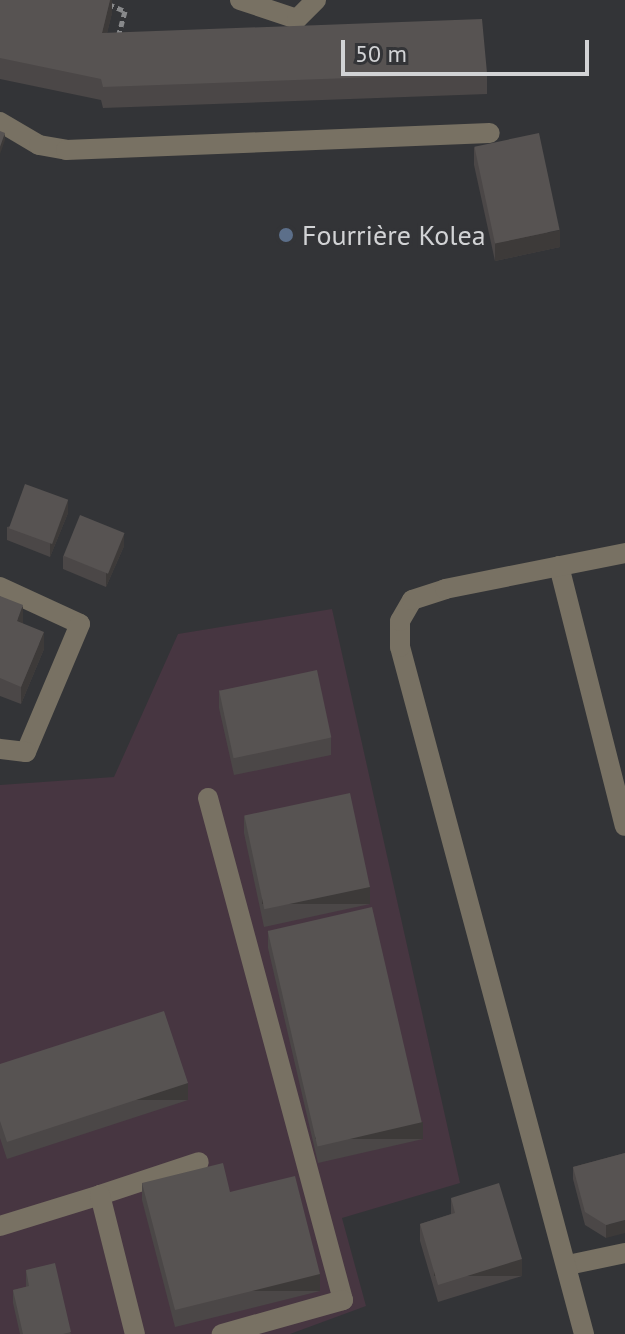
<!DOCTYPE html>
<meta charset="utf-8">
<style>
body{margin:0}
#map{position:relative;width:625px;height:1334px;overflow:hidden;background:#333437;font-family:"PT Sans",sans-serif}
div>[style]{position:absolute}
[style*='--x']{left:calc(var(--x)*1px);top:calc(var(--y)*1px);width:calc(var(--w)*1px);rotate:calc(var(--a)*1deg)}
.education>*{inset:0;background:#473641}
.path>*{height:5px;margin-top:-2.5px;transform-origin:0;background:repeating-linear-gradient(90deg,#88898b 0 6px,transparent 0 10px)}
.minor>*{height:20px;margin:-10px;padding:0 10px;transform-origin:10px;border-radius:10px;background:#787163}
.wall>*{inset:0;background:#4b4747}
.shaded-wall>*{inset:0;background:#3d3a39;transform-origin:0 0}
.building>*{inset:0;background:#575352;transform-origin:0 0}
.dots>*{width:22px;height:22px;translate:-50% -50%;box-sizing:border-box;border:4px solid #333437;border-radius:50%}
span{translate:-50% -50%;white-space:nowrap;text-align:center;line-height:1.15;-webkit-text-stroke:6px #333437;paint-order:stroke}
.poi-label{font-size:28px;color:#d2d3d5}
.left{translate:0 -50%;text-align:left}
.scale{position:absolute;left:341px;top:40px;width:248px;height:36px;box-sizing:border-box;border:4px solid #d2d3d5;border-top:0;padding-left:10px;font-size:24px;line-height:28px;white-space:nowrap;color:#d2d3d5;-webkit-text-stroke:6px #333437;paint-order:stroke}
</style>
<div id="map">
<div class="education">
<i style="clip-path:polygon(332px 609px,460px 1183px,342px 1218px,366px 1306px,290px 1334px,0 1334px,0 785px,114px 777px,178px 634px)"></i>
</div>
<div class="path">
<i style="--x:99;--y:0;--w:28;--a:23"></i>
<i style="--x:125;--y:11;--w:27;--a:105"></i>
</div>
<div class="minor">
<i style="--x:240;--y:0;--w:60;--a:18.4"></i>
<i style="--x:297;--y:19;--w:27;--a:-45"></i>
<i style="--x:0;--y:122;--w:45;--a:30.5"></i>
<i style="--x:39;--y:145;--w:27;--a:10"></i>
<i style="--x:66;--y:150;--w:424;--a:-2.3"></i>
<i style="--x:559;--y:566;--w:268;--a:75.8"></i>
<i style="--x:0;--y:587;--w:88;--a:24.8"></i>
<i style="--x:80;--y:624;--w:139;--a:112.9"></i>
<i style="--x:26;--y:752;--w:26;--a:-173"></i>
<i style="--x:208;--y:798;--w:520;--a:74.95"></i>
<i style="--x:343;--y:1300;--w:126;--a:164.3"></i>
<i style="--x:100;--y:1195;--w:104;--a:-18.4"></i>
<i style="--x:0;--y:1226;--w:105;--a:-17.2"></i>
<i style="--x:100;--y:1195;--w:143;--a:75.9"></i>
<i style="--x:568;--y:1265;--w:58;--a:-11.9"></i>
<i style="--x:584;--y:1334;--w:711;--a:-104.99"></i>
<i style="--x:400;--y:647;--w:26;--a:-90"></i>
<i style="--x:400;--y:621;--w:24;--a:-60"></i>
<i style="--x:412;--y:600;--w:35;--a:-18"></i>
<i style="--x:445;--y:589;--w:184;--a:-11.3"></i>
</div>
<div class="wall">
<i style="clip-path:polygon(0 0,112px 0,112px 13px,107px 33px,487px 73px,487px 94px,103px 108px,101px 100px,0 79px)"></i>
<i style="clip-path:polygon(474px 147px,560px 247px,495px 261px,474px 165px)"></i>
<i style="clip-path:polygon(68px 513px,50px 557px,7px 540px,7px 527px)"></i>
<i style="clip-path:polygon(124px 546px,106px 587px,63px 569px,63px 556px)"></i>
<i style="clip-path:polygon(0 596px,44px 649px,21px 704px,0 696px)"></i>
<i style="clip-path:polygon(219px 690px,331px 738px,331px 755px,234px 775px,219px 708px)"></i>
<i style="clip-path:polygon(244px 816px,370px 904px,264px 927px,244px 833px)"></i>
<i style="clip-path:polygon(268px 930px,423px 1139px,318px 1163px,268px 948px)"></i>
<i style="clip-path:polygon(0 1064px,188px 1100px,7px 1159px,0 1138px)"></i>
<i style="clip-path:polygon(625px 1153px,606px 1238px,585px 1225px,573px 1179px,573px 1167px)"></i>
<i style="clip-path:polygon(142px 1183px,230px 1192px,320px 1291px,175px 1327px,142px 1200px)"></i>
<i style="clip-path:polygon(451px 1198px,522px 1276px,438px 1302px,420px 1241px,420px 1224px,451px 1214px)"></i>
<i style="clip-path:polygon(26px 1270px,71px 1334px,20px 1334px,13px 1303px,13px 1290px,26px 1287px)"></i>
</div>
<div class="shaded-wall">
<i style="clip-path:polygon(110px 0,112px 0,112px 13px,102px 54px,102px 33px)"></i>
<i style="clip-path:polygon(5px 133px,5px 140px,0 154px,0 147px)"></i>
<i style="clip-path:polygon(560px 230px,560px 247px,495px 261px,495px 243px)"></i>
<i style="clip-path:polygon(68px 500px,68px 513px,50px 557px,50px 544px)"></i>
<i style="clip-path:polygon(124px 533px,124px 546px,106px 587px,106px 574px)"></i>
<i style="clip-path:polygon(23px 605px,23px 623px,17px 638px,17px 621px)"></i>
<i style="clip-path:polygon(44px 632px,44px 649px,21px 704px,21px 687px)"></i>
<i style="left:370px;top:887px;width:17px;height:108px;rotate:90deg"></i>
<i style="left:188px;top:1083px;width:17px;height:190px;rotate:90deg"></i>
<i style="left:423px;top:1122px;width:17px;height:108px;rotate:90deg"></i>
<i style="clip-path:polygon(625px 1220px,625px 1233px,606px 1238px,606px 1225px)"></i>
<i style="left:522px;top:1259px;width:17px;height:88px;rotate:90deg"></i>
<i style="left:320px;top:1274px;width:17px;height:149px;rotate:90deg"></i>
</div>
<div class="building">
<i style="clip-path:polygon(0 0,110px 0,102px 33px,482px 19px,487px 73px,103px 87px,101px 79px,0 58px)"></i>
<i style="clip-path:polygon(0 131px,5px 133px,0 147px)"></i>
<i style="left:539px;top:133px;width:99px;height:66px;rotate:78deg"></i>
<i style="left:25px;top:484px;width:46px;height:47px;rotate:20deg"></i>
<i style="left:80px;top:515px;width:48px;height:44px;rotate:22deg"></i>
<i style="clip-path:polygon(0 596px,23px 605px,17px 621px,44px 632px,21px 687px,0 678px)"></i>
<i style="left:317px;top:670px;width:69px;height:100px;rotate:78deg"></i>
<i style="left:350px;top:793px;width:96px;height:108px;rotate:78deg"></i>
<i style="left:372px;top:907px;width:221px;height:107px;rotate:77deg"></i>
<i style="clip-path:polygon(164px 1011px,188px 1083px,7px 1142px,0 1121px,0 1064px)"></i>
<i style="clip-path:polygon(625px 1153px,625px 1220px,606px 1225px,585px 1212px,573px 1167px)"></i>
<i style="clip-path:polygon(223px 1163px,230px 1192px,295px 1176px,320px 1274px,175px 1310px,142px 1183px)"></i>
<i style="clip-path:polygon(499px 1183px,522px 1259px,438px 1285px,420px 1224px,455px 1213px,451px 1198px)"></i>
<i style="clip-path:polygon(55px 1263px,71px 1332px,63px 1334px,23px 1334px,13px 1290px,29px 1286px,26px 1270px)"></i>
</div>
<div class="dots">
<i style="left:286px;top:235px;background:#5c6f8a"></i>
</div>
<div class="poi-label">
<span class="left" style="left:302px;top:235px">Fourrière Kolea</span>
</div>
<div class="scale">50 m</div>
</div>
